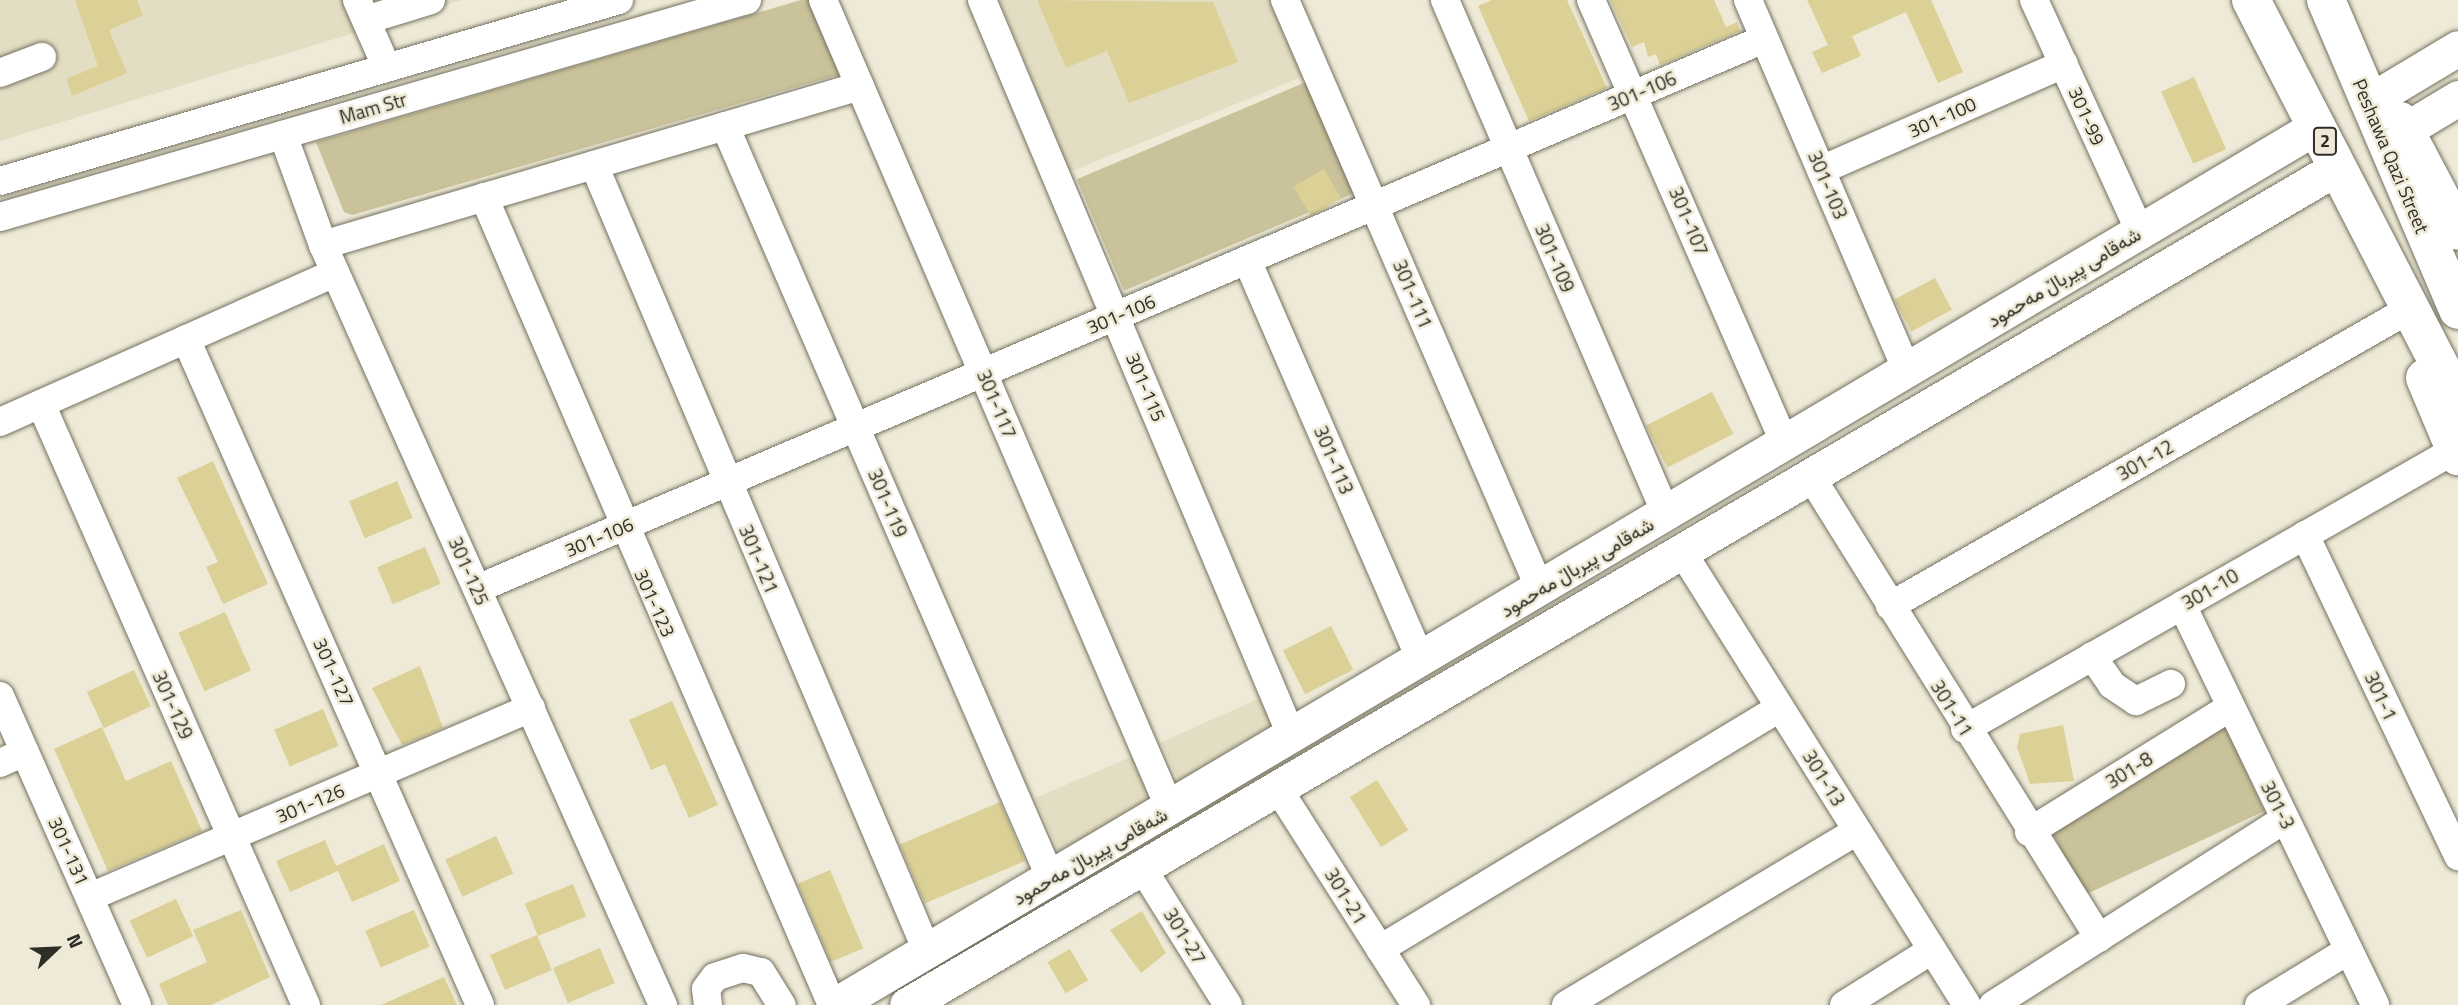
<!DOCTYPE html>
<meta charset="utf-8">
<style>
body{margin:0}
#map{position:relative;width:2458px;height:1005px;overflow:hidden;background:#eeead7;font-family:"Titillium Web",Vazirmatn,sans-serif}
div>[style]{position:absolute}
[style*='--x']{left:calc(var(--x)*1px);top:calc(var(--y)*1px);width:calc(var(--w)*1px);rotate:calc(var(--a)*1deg)}
.built>*{inset:0;background:#e3dec3;transform-origin:0 0}
.green>*{inset:0;background:#cac29a;transform-origin:0 0}
.building>*{inset:0;background:#dbd095;transform-origin:0 0}
.roads{filter:drop-shadow(0 0 2px #747160) drop-shadow(0 0 2px #747160)}
.minor>*{height:28px;margin:-14px;padding:0 14px;transform-origin:14px;border-radius:14px;background:#fff}
.major>*{height:35px;margin:-17.5px;padding:0 17.5px;transform-origin:17.5px;border-radius:17.5px;background:#fff}
.highway>*{height:38px;margin:-19px;padding:0 19px;transform-origin:19px;border-radius:19px;background:#fff}
span{translate:-50% -50%;white-space:nowrap;text-align:center;line-height:1.15;-webkit-text-stroke:5px #eeead7;paint-order:stroke}
.shield-label span{padding:2px 5px;background:#eeead7;border:2px solid;border-radius:5px;-webkit-text-stroke-width:0}
.shield-label{font-size:18px;color:#2e2d26;font-weight:700}
.street-label{font-size:19px;color:#2e2d26}
.north{position:absolute;left:21px;top:914px;width:70px;height:70px;-webkit-text-stroke:5px #eeead7;paint-order:stroke;rotate:67deg;font-size:19px;font-weight:700;line-height:28px;text-align:center;color:#2e2d26}
.north::after{content:'';display:block;margin:auto;width:24px;height:32px;background:#2e2d26;clip-path:polygon(50% 0,100% 100%,50% 72%,0 100%)}
</style>
<div id="map">
<div class="built">
<i style="clip-path:polygon(0 0,462px 0,0 141px)"></i>
<i style="clip-path:polygon(1000px 0,1269px 0,1304px 76px,1070px 172px)"></i>
<i style="left:1267px;top:695px;width:48px;height:116px;rotate:66deg"></i>
<i style="clip-path:polygon(1133px 756px,1155px 804px,1062px 858px,1035px 798px)"></i>
</div>
<div class="green">
<i style="clip-path:polygon(801px 0,809px 0,841px 74px,352px 215px,344px 212px,316px 142px)"></i>
<i style="left:1306px;top:82px;width:121px;height:249px;rotate:67deg"></i>
<i style="left:2224px;top:724px;width:96px;height:201px;rotate:65deg"></i>
</div>
<div class="building">
<i style="clip-path:polygon(75px 0,137px 0,143px 15px,109px 30px,127px 73px,72px 96px,66px 79px,98px 66px)"></i>
<i style="clip-path:polygon(1037px 0,1213px 2px,1238px 62px,1129px 103px,1107px 51px,1066px 68px)"></i>
<i style="clip-path:polygon(1492px 0,1567px 0,1607px 88px,1529px 121px,1478px 6px)"></i>
<i style="clip-path:polygon(1610px 0,1714px 0,1726px 27px,1737px 22px,1740px 31px,1660px 65px,1656px 54px,1648px 57px,1644px 42px,1632px 47px)"></i>
<i style="clip-path:polygon(1807px 0,1931px 0,1963px 72px,1938px 83px,1906px 12px,1852px 36px,1861px 56px,1822px 73px,1812px 52px,1828px 45px)"></i>
<i style="left:2194px;top:77px;width:79px;height:36px;rotate:66deg"></i>
<i style="left:1324px;top:169px;width:34px;height:35px;rotate:60deg"></i>
<i style="left:1935px;top:278px;width:36px;height:46px;rotate:62deg"></i>
<i style="left:1712px;top:392px;width:47px;height:74px;rotate:63deg"></i>
<i style="clip-path:polygon(213px 461px,268px 584px,223px 604px,206px 567px,218px 562px,177px 478px)"></i>
<i style="left:397px;top:481px;width:40px;height:52px;rotate:67deg"></i>
<i style="left:425px;top:547px;width:40px;height:52px;rotate:67deg"></i>
<i style="left:225px;top:612px;width:64px;height:51px;rotate:66deg"></i>
<i style="left:1331px;top:626px;width:49px;height:54px;rotate:63deg"></i>
<i style="clip-path:polygon(420px 666px,443px 728px,402px 745px,372px 688px)"></i>
<i style="left:134px;top:670px;width:40px;height:52px;rotate:65deg"></i>
<i style="clip-path:polygon(672px 701px,718px 805px,689px 818px,665px 764px,651px 770px,629px 720px)"></i>
<i style="left:323px;top:709px;width:40px;height:53px;rotate:67deg"></i>
<i style="clip-path:polygon(2063px 725px,2074px 781px,2030px 784px,2017px 747px,2020px 734px)"></i>
<i style="clip-path:polygon(102px 727px,126px 781px,171px 761px,202px 831px,108px 871px,54px 749px)"></i>
<i style="left:1377px;top:780px;width:59px;height:32px;rotate:58deg"></i>
<i style="left:1000px;top:802px;width:64px;height:109px;rotate:67deg"></i>
<i style="left:496px;top:836px;width:41px;height:56px;rotate:65deg"></i>
<i style="clip-path:polygon(325px 840px,336px 866px,384px 844px,400px 881px,352px 902px,338px 871px,290px 892px,276px 861px)"></i>
<i style="left:830px;top:870px;width:85px;height:35px;rotate:67deg"></i>
<i style="left:573px;top:884px;width:35px;height:52px;rotate:68deg"></i>
<i style="left:176px;top:899px;width:41px;height:51px;rotate:65deg"></i>
<i style="clip-path:polygon(241px 910px,270px 977px,211px 1005px,168px 1005px,159px 984px,207px 962px,193px 930px)"></i>
<i style="left:414px;top:910px;width:40px;height:53px;rotate:67deg"></i>
<i style="clip-path:polygon(1142px 911px,1166px 953px,1141px 973px,1110px 930px)"></i>
<i style="left:537px;top:935px;width:38px;height:51px;rotate:67deg"></i>
<i style="left:600px;top:948px;width:38px;height:51px;rotate:67deg"></i>
<i style="left:1070px;top:949px;width:36px;height:26px;rotate:60deg"></i>
<i style="clip-path:polygon(444px 977px,457px 1005px,381px 1005px)"></i>
</div>
<div class="roads">
<div class="minor">
<i style="--x:357;--y:0;--w:72;--a:66.3"></i>
<i style="--x:823;--y:0;--w:880;--a:66.78"></i>
<i style="--x:982;--y:0;--w:800;--a:67.19"></i>
<i style="--x:1285;--y:0;--w:642;--a:66.59"></i>
<i style="--x:1445;--y:0;--w:559;--a:66.73"></i>
<i style="--x:1591;--y:0;--w:484;--a:66.4"></i>
<i style="--x:1748;--y:0;--w:404;--a:66.8"></i>
<i style="--x:2034;--y:0;--w:255;--a:65.4"></i>
<i style="--x:366;--y:20;--w:68;--a:-17.1"></i>
<i style="--x:0;--y:73;--w:45;--a:-20.9"></i>
<i style="--x:725;--y:126;--w:821;--a:66.59"></i>
<i style="--x:283;--y:135;--w:117;--a:70"></i>
<i style="--x:323;--y:245;--w:833;--a:65.9"></i>
<i style="--x:594;--y:165;--w:854;--a:67.04"></i>
<i style="--x:1821;--y:170;--w:265;--a:-23.6"></i>
<i style="--x:0;--y:181;--w:645;--a:-16.3"></i>
<i style="--x:484;--y:197;--w:880;--a:66.7"></i>
<i style="--x:0;--y:217;--w:778;--a:-16.2"></i>
<i style="--x:323;--y:245;--w:560;--a:-16.49"></i>
<i style="--x:1247;--y:260;--w:436;--a:66.5"></i>
<i style="--x:186;--y:339;--w:728;--a:66.18"></i>
<i style="--x:41;--y:404;--w:657;--a:66.21"></i>
<i style="--x:0;--y:422;--w:367;--a:-24"></i>
<i style="--x:1810;--y:475;--w:546;--a:58.03"></i>
<i style="--x:2305;--y:535;--w:356;--a:64.5"></i>
<i style="--x:1681;--y:550;--w:537;--a:57.85"></i>
<i style="--x:477;--y:589;--w:1400;--a:-23.14"></i>
<i style="--x:2182;--y:605;--w:444;--a:64.2"></i>
<i style="--x:1890;--y:606;--w:589;--a:-29.74"></i>
<i style="--x:2092;--y:656;--w:35;--a:55"></i>
<i style="--x:2112;--y:685;--w:29;--a:34"></i>
<i style="--x:2136;--y:701;--w:39;--a:-26"></i>
<i style="--x:0;--y:696;--w:338;--a:66.1"></i>
<i style="--x:1965;--y:729;--w:564;--a:-29.66"></i>
<i style="--x:0;--y:763;--w:27;--a:-24"></i>
<i style="--x:1277;--y:787;--w:259;--a:57.5"></i>
<i style="--x:2029;--y:832;--w:235;--a:-31.8"></i>
<i style="--x:1141;--y:866;--w:164;--a:58"></i>
<i style="--x:90;--y:897;--w:480;--a:-23.2"></i>
<i style="--x:1380;--y:949;--w:467;--a:-31.1"></i>
<i style="--x:708;--y:1005;--w:16;--a:-97"></i>
<i style="--x:706;--y:989;--w:15;--a:-53"></i>
<i style="--x:715;--y:977;--w:29;--a:-18"></i>
<i style="--x:743;--y:968;--w:18;--a:13"></i>
<i style="--x:761;--y:972;--w:39;--a:58"></i>
<i style="--x:1566;--y:1005;--w:339;--a:-30.9"></i>
<i style="--x:1844;--y:1005;--w:104;--a:-32"></i>
<i style="--x:1993;--y:1005;--w:346;--a:-32.5"></i>
<i style="--x:2259;--y:1005;--w:105;--a:-31.4"></i>
</div>
<div class="major">
<i style="--x:2383;--y:93;--w:87;--a:-31"></i>
<i style="--x:2405;--y:130;--w:62;--a:-31.1"></i>
<i style="--x:835;--y:1005;--w:1723;--a:-30.67"></i>
<i style="--x:907;--y:1005;--w:1658;--a:-30.35"></i>
</div>
<div class="highway">
<i style="--x:2251;--y:0;--w:451;--a:62.7"></i>
<i style="--x:2326;--y:0;--w:337;--a:66.9"></i>
<i style="--x:2400;--y:121;--w:124;--a:62.2"></i>
<i style="--x:2425;--y:378;--w:85;--a:67.1"></i>
</div>
</div>
<div class="shield-label">
<span style="left:2325px;top:141px">2</span>
</div>
<div class="street-label">
<span style="left:1642px;top:91px;rotate:-23deg">301-106</span>
<span style="left:373px;top:108px;rotate:-16deg">Mam Str</span>
<span style="left:2087px;top:116px;rotate:66deg">301-99</span>
<span style="left:1942px;top:117px;rotate:-24deg">301-100</span>
<span style="left:2391px;top:156px;rotate:67deg">Peshawa Qazi Street</span>
<span style="left:1828px;top:185px;rotate:67deg">301-103</span>
<span style="left:1689px;top:221px;rotate:67deg">301-107</span>
<span style="left:1555px;top:258px;rotate:67deg">301-109</span>
<span style="left:2064px;top:277px;rotate:-31deg">شەقامی پیرباڵ مەحمود</span>
<span style="left:1413px;top:294px;rotate:67deg">301-111</span>
<span style="left:1121px;top:314px;rotate:-23deg">301-106</span>
<span style="left:1146px;top:387px;rotate:67deg">301-115</span>
<span style="left:997px;top:404px;rotate:67deg">301-117</span>
<span style="left:1334px;top:460px;rotate:67deg">301-113</span>
<span style="left:2145px;top:460px;rotate:-30deg">301-12</span>
<span style="left:888px;top:503px;rotate:67deg">301-119</span>
<span style="left:599px;top:537px;rotate:-23deg">301-106</span>
<span style="left:759px;top:559px;rotate:67deg">301-121</span>
<span style="left:1577px;top:567px;rotate:-31deg">شەقامی پیرباڵ مەحمود</span>
<span style="left:469px;top:571px;rotate:66deg">301-125</span>
<span style="left:2210px;top:589px;rotate:-30deg">301-10</span>
<span style="left:655px;top:603px;rotate:66deg">301-123</span>
<span style="left:334px;top:672px;rotate:66deg">301-127</span>
<span style="left:2381px;top:696px;rotate:65deg">301-1</span>
<span style="left:173px;top:705px;rotate:66deg">301-129</span>
<span style="left:1952px;top:708px;rotate:58deg">301-11</span>
<span style="left:2129px;top:770px;rotate:-32deg">301-8</span>
<span style="left:1824px;top:778px;rotate:58deg">301-13</span>
<span style="left:310px;top:803px;rotate:-23deg">301-126</span>
<span style="left:2278px;top:805px;rotate:63deg">301-3</span>
<span style="left:69px;top:851px;rotate:66deg">301-131</span>
<span style="left:1090px;top:856px;rotate:-30deg">شەقامی پیرباڵ مەحمود</span>
<span style="left:1346px;top:896px;rotate:58deg">301-21</span>
<span style="left:1185px;top:936px;rotate:58deg">301-27</span>
</div>
<div class="north">N</div>
</div>
